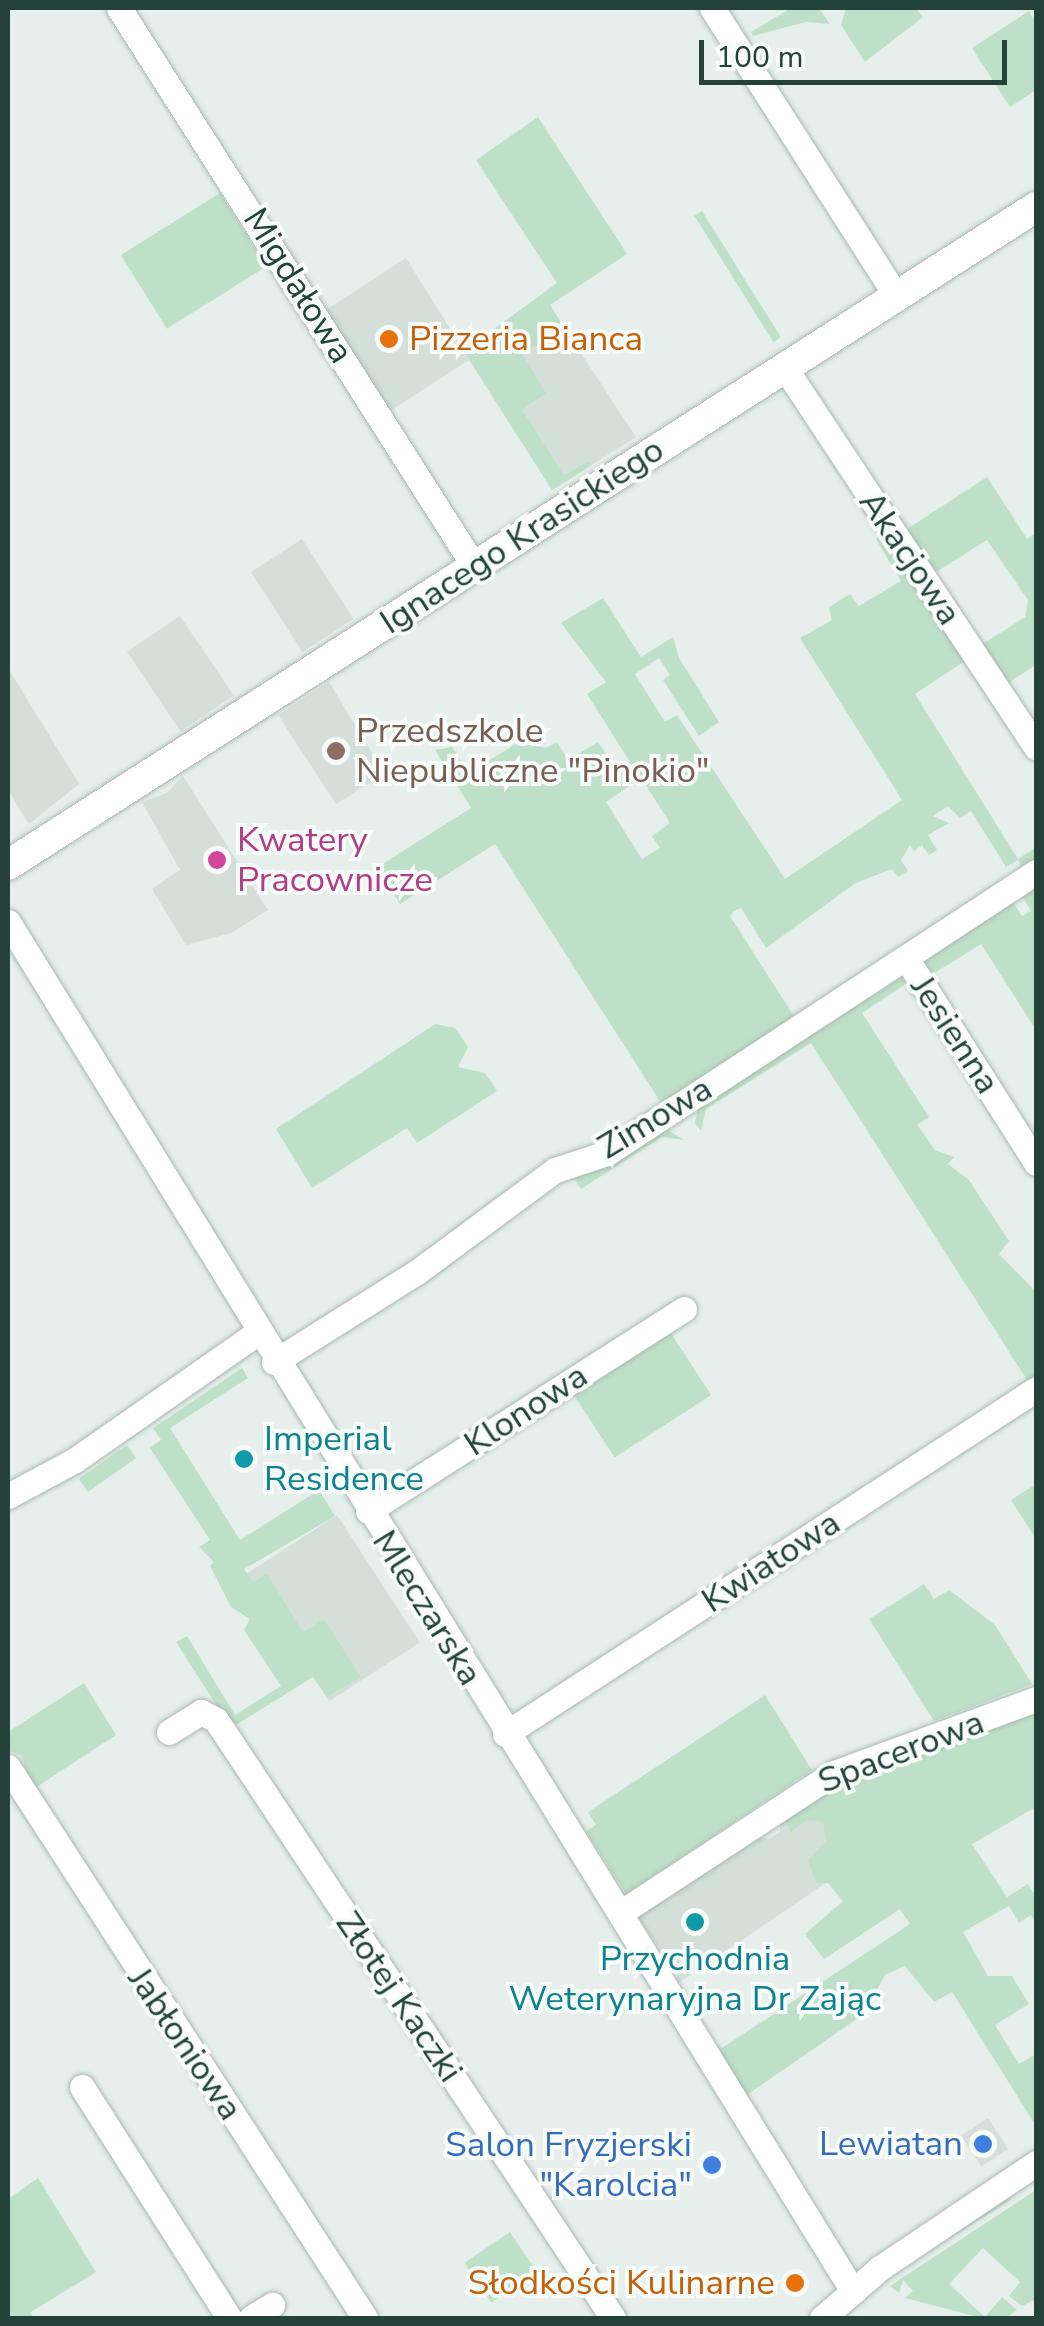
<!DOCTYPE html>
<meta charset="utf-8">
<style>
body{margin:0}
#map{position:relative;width:1044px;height:2326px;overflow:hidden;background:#e6efeb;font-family:"Nunito Sans",sans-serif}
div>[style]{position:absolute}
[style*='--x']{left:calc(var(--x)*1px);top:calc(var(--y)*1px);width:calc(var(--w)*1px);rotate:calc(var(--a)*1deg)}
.built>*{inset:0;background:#d4dfda;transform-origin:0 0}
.green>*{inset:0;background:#bfe0c8;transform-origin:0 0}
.roads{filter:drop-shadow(0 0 2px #a8b8b2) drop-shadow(0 0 2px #a8b8b2)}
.street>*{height:25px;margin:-12.5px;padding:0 12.5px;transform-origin:12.5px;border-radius:12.5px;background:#fff}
.secondary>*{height:30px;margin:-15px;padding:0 15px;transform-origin:15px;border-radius:15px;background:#fff}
.dots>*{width:28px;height:28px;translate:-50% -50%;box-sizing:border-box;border:5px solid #f7fbf9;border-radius:50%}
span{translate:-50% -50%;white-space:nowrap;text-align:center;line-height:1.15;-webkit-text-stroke:8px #f7fbf9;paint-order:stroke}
.street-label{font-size:35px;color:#24423a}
.food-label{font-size:35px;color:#c56008}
.left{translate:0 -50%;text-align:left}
.right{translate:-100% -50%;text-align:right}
.education-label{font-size:35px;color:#785e54}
.hotel-label{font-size:35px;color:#b23c85}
.culture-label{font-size:35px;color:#0d838f}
.shop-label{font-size:35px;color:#366cbe}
.frame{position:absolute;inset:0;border:10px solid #24423a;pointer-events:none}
.scale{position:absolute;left:699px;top:40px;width:308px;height:45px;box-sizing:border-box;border:5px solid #24423a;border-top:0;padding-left:12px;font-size:30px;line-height:35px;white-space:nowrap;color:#24423a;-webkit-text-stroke:8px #f7fbf9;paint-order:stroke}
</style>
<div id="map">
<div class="built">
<i style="clip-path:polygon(406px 258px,469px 359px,550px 306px,636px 437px,552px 490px,469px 360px,390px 411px,326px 310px)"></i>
<i style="left:302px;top:539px;width:95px;height:61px;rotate:57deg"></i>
<i style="left:180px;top:616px;width:96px;height:64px;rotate:56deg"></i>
<i style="clip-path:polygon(8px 668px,79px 784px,29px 824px,8px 790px)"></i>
<i style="clip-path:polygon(329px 682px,377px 761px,376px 779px,336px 804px,278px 715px)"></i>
<i style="clip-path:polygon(183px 776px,268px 910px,231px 933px,186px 945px,152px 889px,180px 870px,142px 802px,167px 793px)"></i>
<i style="left:337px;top:1515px;width:152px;height:108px;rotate:57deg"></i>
<i style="clip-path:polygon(825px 1789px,867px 1855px,677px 1984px,678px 1974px,637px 1917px,757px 1836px,769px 1839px,780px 1832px,780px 1821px)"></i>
<i style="left:988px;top:2118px;width:37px;height:32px;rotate:57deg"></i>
</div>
<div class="green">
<i style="clip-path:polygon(791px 8px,819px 8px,830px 24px,806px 22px,753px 36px,751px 32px)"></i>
<i style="clip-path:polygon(846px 8px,916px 8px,923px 17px,865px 62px,841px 25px)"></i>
<i style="clip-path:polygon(1029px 11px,1036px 23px,1036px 90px,1010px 107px,972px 48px)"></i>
<i style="clip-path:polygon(538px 117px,627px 254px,550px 305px,564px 327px,522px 354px,546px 393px,522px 410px,564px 475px,589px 461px,592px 465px,552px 490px,464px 351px,557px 283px,476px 160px)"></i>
<i style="left:220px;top:193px;width:87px;height:117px;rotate:58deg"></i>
<i style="left:702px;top:211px;width:149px;height:9px;rotate:58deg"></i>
<i style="clip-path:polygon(987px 477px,1027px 539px,1036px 533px,1036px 665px,1008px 683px,983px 644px,1025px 617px,1028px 600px,987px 540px,936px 572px,907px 529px)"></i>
<i style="clip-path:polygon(evenodd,885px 532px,968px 659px,915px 694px,1018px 859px,1036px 847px,1036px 862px,1024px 870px,1018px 860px,1006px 867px,971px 811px,960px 818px,948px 806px,933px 816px,949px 823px,928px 835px,937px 850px,929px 855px,922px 845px,914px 851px,910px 845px,901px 860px,908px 871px,898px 877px,892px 869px,856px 883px,766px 948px,741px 908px,734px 911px,730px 916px,797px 1021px,663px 1106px,495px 844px,400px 904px,376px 868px,471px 808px,435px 750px,452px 747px,469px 773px,519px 742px,546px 748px,557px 742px,568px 760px,598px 742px,616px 769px,630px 762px,587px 694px,606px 682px,561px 623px,603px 598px,641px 657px,673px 637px,679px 658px,719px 722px,699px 736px,663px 680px,670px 675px,659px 658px,635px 674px,665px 722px,677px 715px,785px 879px,902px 800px,800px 638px,832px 620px,829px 607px,850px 594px,859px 606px,901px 581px,876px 539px,885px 532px,641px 778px,670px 823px,652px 836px,660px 848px,642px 859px,606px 802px,641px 778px)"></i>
<i style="clip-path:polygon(1036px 884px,1036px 1030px,981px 944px,933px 974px,925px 962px,1012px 901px,1022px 916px,1031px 911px,1021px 894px)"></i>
<i style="clip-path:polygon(901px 978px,906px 984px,862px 1013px,929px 1117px,917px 1125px,935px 1150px,954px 1157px,948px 1164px,969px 1180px,1009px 1241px,999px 1254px,1036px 1292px,1036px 1381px,1029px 1383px,811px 1043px,706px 1109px,701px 1131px,695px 1123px,698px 1107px)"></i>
<i style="clip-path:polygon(435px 1024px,455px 1028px,468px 1047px,458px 1067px,485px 1073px,497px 1091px,417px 1143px,407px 1128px,312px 1188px,276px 1129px)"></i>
<i style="clip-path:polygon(666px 1129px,684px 1140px,662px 1137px,581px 1189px,569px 1171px,596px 1171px)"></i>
<i style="left:667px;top:1327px;width:81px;height:115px;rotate:57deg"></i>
<i style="clip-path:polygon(242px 1368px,248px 1378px,170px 1428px,240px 1540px,319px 1490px,335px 1516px,244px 1569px,253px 1582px,267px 1574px,303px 1632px,324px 1619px,361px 1677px,327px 1697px,313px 1677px,231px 1728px,176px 1642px,187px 1636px,235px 1715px,281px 1686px,244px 1630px,250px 1619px,231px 1607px,210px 1566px,214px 1562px,199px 1547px,210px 1540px,150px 1448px,161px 1440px,153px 1428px)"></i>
<i style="left:127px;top:1445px;width:16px;height:59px;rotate:55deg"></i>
<i style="clip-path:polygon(1036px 1484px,1036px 1539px,1011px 1500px)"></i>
<i style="clip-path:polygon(924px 1584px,934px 1599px,949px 1590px,995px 1625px,1032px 1684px,934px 1721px,869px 1619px)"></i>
<i style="clip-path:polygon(84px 1683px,116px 1735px,32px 1790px,22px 1756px,8px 1750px,8px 1732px)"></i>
<i style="clip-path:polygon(765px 1695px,812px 1770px,626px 1894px,586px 1831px,596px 1825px,588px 1812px)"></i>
<i style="clip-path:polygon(1036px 1713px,1036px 1807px,972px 1844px,1007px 1897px,1028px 1884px,1036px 1897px,1036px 1924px,1031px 1915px,1019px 1923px,1009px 1906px,963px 1932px,988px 1976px,1012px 1976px,1029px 2004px,995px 2025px,1019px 2064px,1036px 2054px,1036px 2126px,952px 1992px,934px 2002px,905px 1966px,885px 1975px,864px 2014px,744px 2097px,716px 2052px,910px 1924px,900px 1909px,824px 1959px,805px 1934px,843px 1901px,828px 1883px,816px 1883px,808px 1860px,826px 1841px,823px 1822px,807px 1820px,791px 1832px,783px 1817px,825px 1789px)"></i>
<i style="clip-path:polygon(38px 2178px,96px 2272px,31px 2312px,33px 2318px,8px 2318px,8px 2199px)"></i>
<i style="clip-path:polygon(1036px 2190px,1036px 2299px,1022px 2306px,1009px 2296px,1020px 2282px,983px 2248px,949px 2284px,985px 2317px,1002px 2297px,1017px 2310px,1006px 2318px,982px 2318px,905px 2298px,913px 2291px,903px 2280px,899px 2293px,890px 2286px)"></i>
<i style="clip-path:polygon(1008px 2193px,1011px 2200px,892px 2274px)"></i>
<i style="left:510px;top:2232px;width:48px;height:55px;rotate:56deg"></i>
</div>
<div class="roads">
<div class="street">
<i style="--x:119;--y:8;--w:661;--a:57.54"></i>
<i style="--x:712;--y:8;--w:343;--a:57.4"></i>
<i style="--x:785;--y:368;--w:455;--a:56.5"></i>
<i style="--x:8;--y:922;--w:1609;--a:58.32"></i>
<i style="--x:906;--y:958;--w:243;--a:57.6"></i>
<i style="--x:274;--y:1362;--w:169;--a:-32.2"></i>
<i style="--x:417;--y:1272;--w:172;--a:-36.5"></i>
<i style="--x:555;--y:1170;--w:55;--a:-18.1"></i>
<i style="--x:607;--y:1153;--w:513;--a:-33.23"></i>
<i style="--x:8;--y:1496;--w:76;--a:-28.2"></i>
<i style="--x:75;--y:1460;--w:222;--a:-34.9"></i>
<i style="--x:368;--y:1511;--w:375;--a:-32.6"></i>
<i style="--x:169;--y:1732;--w:38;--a:-32"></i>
<i style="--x:201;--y:1712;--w:17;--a:28"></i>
<i style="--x:216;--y:1720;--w:718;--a:56.42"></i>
<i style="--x:505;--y:1734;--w:633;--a:-33.01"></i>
<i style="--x:8;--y:1767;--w:657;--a:57.06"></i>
<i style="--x:620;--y:1913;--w:256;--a:-33.2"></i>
<i style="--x:834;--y:1773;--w:215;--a:-20.1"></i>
<i style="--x:82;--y:2087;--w:274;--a:57.5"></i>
<i style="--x:251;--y:2318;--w:25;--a:-32"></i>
<i style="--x:822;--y:2318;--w:77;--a:-40.8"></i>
<i style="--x:880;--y:2268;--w:188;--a:-33.9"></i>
</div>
<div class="secondary">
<i style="--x:8;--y:865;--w:1221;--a:-32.62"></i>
</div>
</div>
<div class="dots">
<i style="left:389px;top:339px;background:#e8710a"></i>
<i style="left:336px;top:751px;background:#8d6e63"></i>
<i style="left:217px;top:860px;background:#d1479c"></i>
<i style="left:244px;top:1459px;background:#0f9aa8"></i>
<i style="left:695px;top:1922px;background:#0f9aa8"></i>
<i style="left:983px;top:2144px;background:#3f7fe0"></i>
<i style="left:712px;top:2165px;background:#3f7fe0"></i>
<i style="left:795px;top:2283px;background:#e8710a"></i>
</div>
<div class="street-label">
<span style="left:298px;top:286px;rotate:58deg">Migdałowa</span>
<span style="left:522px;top:536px;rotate:-33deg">Ignacego Krasickiego</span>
<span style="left:910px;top:558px;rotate:56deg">Akacjowa</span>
<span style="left:955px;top:1035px;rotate:57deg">Jesienna</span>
<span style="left:655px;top:1118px;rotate:-31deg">Zimowa</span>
<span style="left:526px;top:1410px;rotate:-33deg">Klonowa</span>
<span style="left:771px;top:1562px;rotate:-33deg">Kwiatowa</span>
<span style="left:427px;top:1608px;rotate:58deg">Mleczarska</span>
<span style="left:901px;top:1752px;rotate:-21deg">Spacerowa</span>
<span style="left:399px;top:1997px;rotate:56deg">Złotej Kaczki</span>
<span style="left:185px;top:2044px;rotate:56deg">Jabłoniowa</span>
</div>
<div class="food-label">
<span class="left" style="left:409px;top:339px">Pizzeria Bianca</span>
<span class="right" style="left:775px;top:2283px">Słodkości Kulinarne</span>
</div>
<div class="education-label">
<span class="left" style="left:356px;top:751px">Przedszkole<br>Niepubliczne "Pinokio"</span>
</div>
<div class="hotel-label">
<span class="left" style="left:237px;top:860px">Kwatery<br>Pracownicze</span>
</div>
<div class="culture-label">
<span class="left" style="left:264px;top:1459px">Imperial<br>Residence</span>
<span style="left:695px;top:1979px">Przychodnia<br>Weterynaryjna Dr Zając</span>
</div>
<div class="shop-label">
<span class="right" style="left:963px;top:2144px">Lewiatan</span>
<span class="right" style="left:692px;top:2165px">Salon Fryzjerski<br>"Karolcia"</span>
</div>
<div class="frame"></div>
<div class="scale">100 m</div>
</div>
